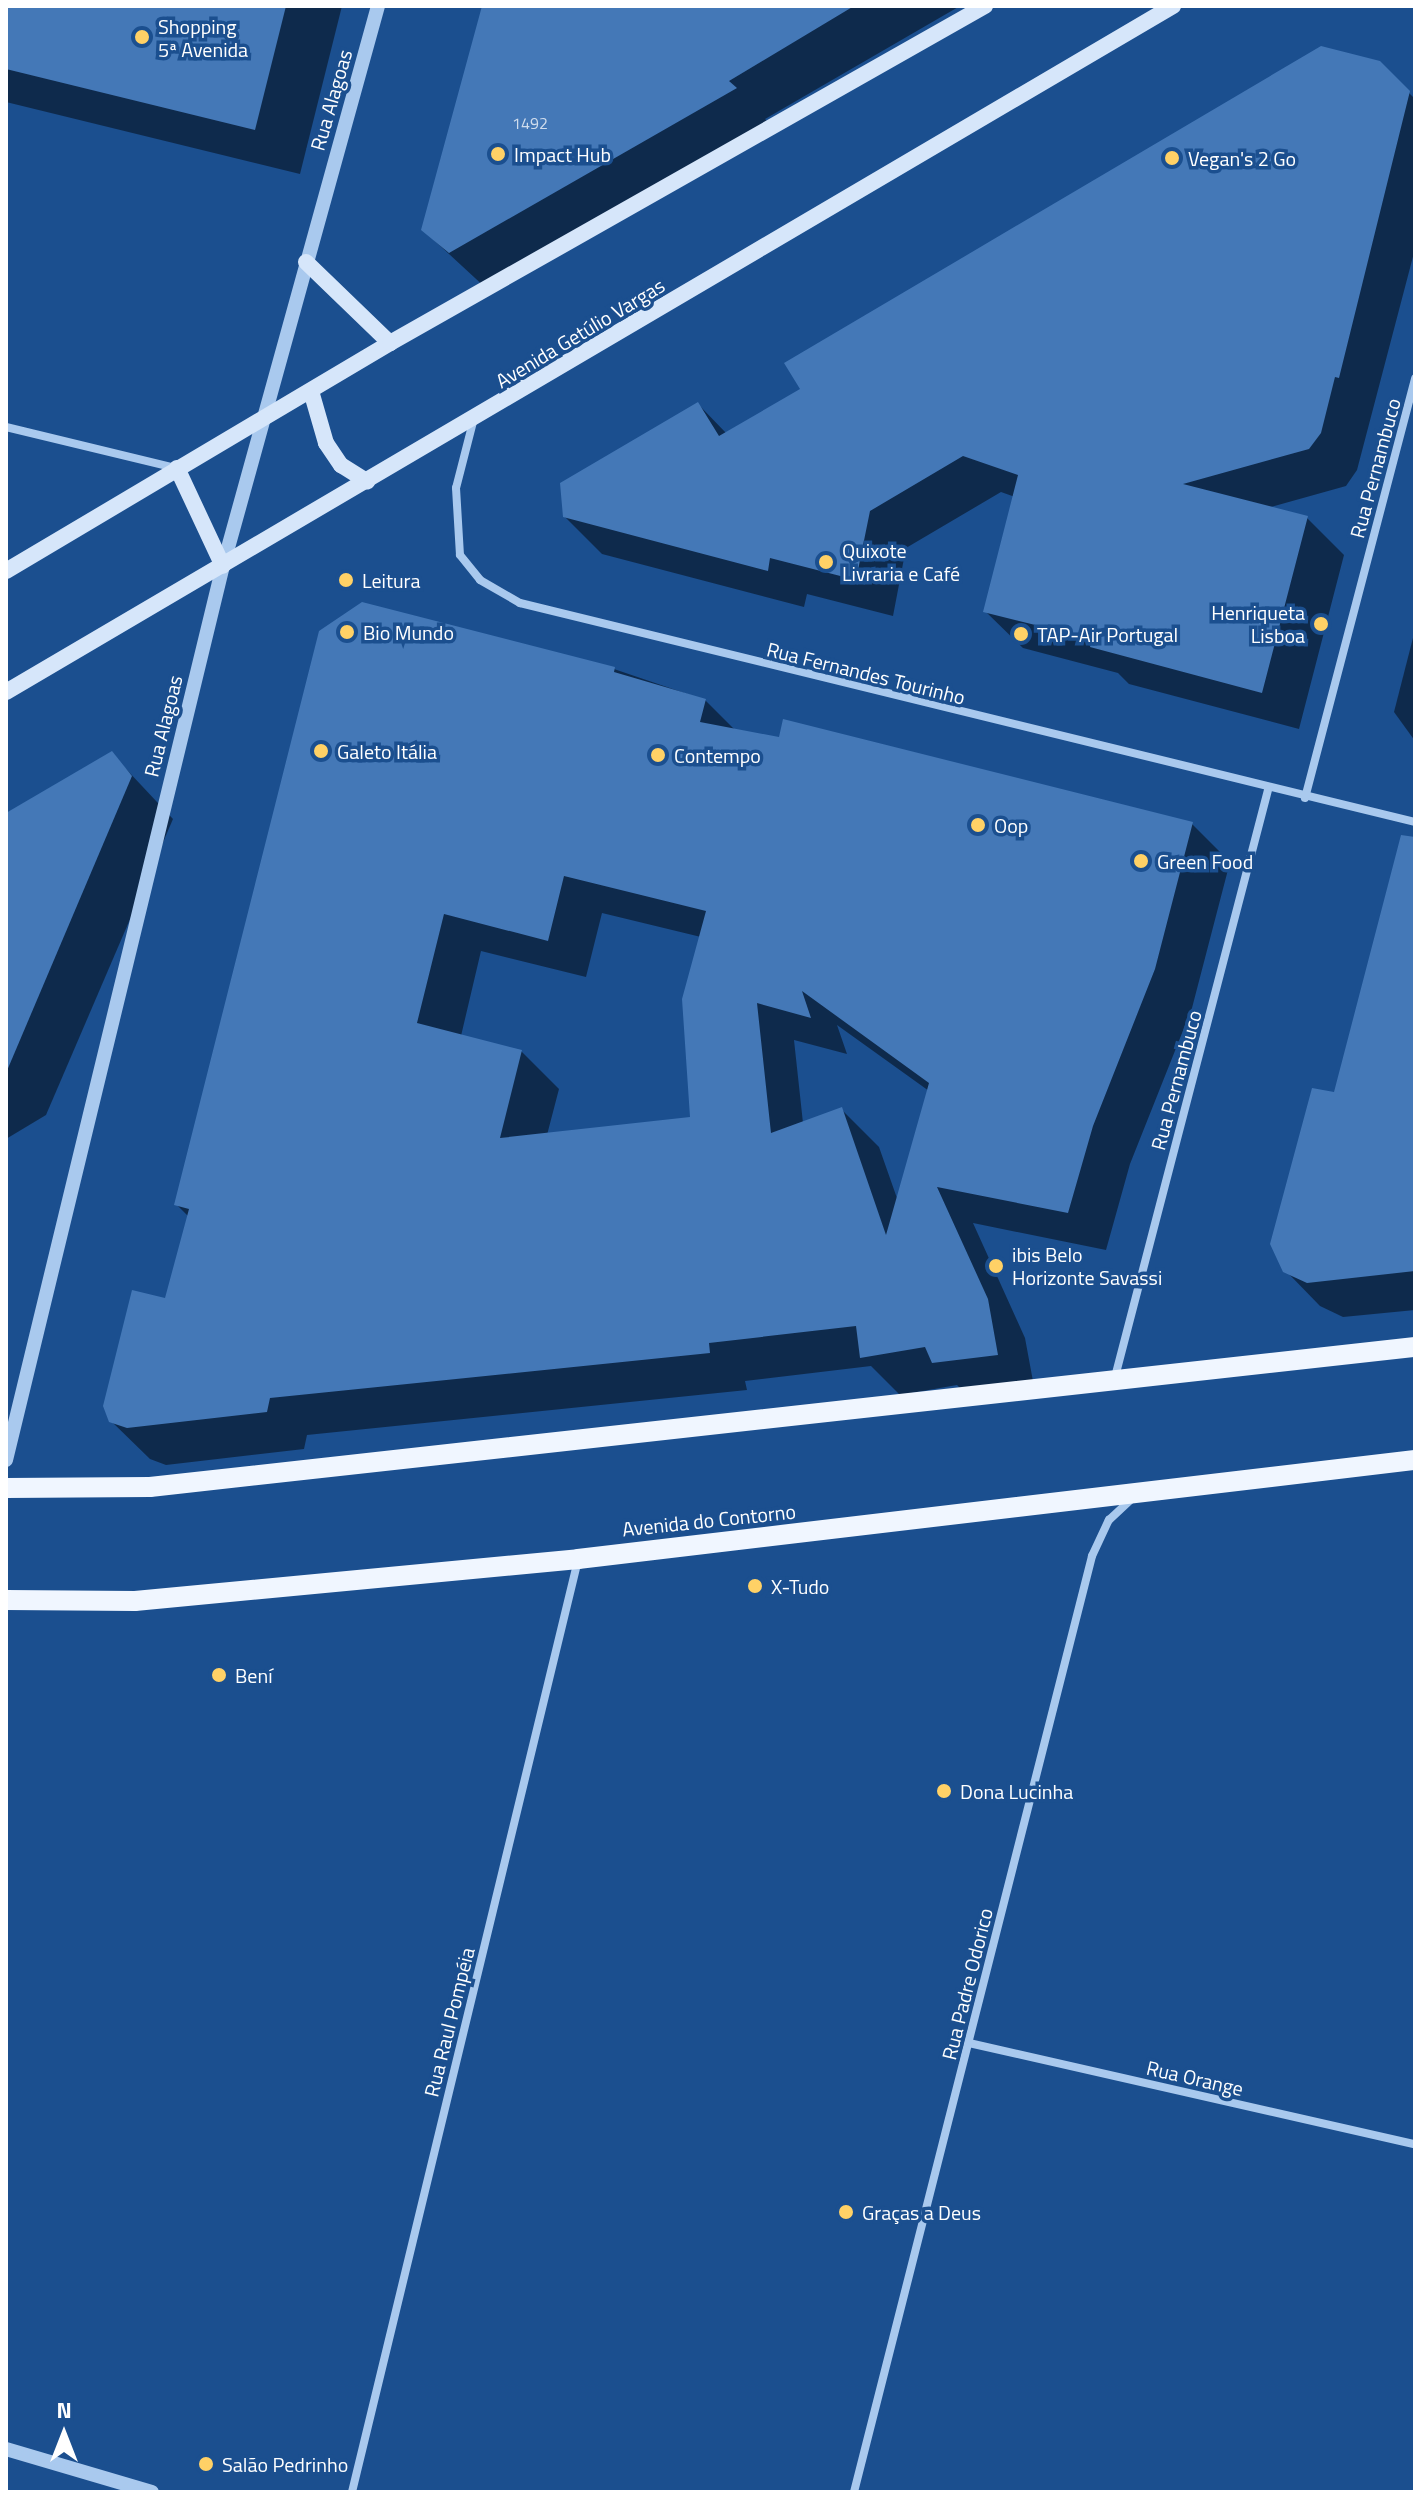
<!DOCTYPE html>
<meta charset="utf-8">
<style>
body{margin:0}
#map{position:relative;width:1421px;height:2498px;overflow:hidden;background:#1b4f8f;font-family:"Titillium Web",sans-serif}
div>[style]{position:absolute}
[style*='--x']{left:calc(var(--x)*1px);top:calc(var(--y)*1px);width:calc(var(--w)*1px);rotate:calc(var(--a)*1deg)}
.shadow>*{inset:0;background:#0007}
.building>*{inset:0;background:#4478b7}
.minor>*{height:8px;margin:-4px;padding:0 4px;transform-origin:4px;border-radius:4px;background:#a9c9ee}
.tertiary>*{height:14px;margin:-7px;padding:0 7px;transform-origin:7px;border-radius:7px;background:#a9c9ee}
.secondary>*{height:16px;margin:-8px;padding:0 8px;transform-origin:8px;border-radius:8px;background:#d6e6fa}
.primary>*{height:20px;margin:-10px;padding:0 10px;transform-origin:10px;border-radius:10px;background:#f0f6ff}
.dots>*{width:22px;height:22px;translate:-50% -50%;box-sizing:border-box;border:4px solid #1b4f8f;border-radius:50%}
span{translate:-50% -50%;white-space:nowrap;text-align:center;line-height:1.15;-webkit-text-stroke:7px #1b4f8f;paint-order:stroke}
.number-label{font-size:16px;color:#d0dded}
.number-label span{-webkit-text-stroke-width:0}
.poi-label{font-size:20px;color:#fff}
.left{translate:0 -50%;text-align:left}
.right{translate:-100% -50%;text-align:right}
.street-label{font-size:20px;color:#fff}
.frame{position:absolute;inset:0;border:8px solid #fff;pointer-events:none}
.north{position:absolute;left:24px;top:2394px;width:80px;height:80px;-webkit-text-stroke:6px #1b4f8f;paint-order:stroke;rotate:0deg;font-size:22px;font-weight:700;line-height:32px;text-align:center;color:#fff}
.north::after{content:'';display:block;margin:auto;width:28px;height:36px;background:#fff;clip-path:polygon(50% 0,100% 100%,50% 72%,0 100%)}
</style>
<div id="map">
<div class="shadow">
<i style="clip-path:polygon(6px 6px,342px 6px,300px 174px,6px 102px)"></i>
<i style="clip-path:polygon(483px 6px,960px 6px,765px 119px,772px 126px,488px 290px,423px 230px)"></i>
<i style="clip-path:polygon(1379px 63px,1415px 99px,1415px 249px,1357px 470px,1346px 486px,1267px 508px,1307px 518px,1344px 555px,1299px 729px,1129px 684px,1118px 673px,1023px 648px,985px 611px,1015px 497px,1001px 492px,906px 548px,893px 616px,807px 594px,804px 607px,602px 554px,564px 516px,698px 404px,727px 434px)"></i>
<i style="clip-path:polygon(1415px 630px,1415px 741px,1394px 712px)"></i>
<i style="clip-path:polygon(evenodd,614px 669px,705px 700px,736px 731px,1192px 824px,1230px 862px,1192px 1008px,1130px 1164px,1106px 1250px,973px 1223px,1025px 1338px,1035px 1392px,972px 1400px,957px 1385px,900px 1395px,871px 1366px,745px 1381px,747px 1390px,307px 1435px,304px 1449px,166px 1465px,150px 1459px,111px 1421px,166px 1301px,189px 1217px,176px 1204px,614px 669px,602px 913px,701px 937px,692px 1119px,547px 1135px,559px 1089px,521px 1051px,461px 1036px,481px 951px,586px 977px,602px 913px,614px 669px,837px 1025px,929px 1091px,898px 1201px,879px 1147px,841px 1109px,803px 1123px,794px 1040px,847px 1054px,837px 1025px)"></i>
<i style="clip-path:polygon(111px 753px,173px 819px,46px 1115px,6px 1139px,6px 815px)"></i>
<i style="clip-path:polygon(1415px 880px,1415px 1310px,1343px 1317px,1320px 1306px,1285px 1270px,1336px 1094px)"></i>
</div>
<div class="building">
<i style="clip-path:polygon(6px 6px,286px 6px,255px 130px,6px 69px)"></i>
<i style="clip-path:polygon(482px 6px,854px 6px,729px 81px,737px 88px,449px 253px,421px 230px)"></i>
<i style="clip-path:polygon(1321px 46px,1380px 61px,1410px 91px,1339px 378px,1335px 377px,1321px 433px,1309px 449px,1183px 484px,1308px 516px,1262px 693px,1090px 647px,1092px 639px,983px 612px,1018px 475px,963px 456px,870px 511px,856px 580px,770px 558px,768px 571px,563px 517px,560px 483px,698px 402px,719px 436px,800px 389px,784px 363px)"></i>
<i style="clip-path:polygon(evenodd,362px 602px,615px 667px,614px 672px,706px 699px,700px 722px,779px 737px,783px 719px,1193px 822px,1155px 969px,1093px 1126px,1068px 1213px,937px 1187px,988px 1299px,998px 1355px,932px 1363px,925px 1347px,860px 1358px,856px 1326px,709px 1343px,710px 1353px,270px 1398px,267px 1412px,127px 1428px,109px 1422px,103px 1406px,132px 1290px,165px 1298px,189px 1209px,174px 1205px,319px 631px,362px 602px,564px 876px,706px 911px,682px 999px,690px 1117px,500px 1138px,522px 1050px,417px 1023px,444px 914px,548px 941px,564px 876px,362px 602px,802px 991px,929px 1083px,886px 1235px,842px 1107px,771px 1133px,757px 1003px,811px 1018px,802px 991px)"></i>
<i style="clip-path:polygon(112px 751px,132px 776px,6px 1073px,6px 813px)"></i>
<i style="clip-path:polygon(1401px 835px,1415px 837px,1415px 1271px,1307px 1283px,1283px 1272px,1270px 1244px,1312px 1088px,1334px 1092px)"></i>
</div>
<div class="minor">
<i style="--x:474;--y:418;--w:72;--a:104.4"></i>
<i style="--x:456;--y:488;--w:67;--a:86.6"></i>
<i style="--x:460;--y:555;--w:32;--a:51"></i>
<i style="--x:480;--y:580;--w:46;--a:29.9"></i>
<i style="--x:520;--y:603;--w:921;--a:13.75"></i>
<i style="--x:6;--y:427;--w:175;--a:13.6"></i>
<i style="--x:1305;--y:798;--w:434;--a:-75.3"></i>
<i style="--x:1115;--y:1377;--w:607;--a:-75.39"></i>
<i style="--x:969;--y:2043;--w:457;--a:12.8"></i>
<i style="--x:352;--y:2492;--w:959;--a:-76.37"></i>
<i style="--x:854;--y:2492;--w:966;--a:-75.73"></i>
<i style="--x:1092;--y:1556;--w:40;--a:-65"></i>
<i style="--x:1109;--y:1520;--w:34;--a:-43"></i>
</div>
<div class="tertiary">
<i style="--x:6;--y:1460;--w:920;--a:-76.36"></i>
<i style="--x:223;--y:566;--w:581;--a:-74.53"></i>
<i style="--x:6;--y:2449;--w:152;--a:16.4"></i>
</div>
<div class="secondary">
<i style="--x:306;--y:262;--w:117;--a:44"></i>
<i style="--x:311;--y:391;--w:54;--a:73.9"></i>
<i style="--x:326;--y:443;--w:27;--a:56"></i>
<i style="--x:341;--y:465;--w:31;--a:32"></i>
<i style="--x:177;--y:468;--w:108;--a:64.9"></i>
<i style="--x:6;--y:571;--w:447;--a:-30.7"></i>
<i style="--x:390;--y:343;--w:684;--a:-29.53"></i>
<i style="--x:6;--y:692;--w:1354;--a:-30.45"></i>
</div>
<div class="primary">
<i style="--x:6;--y:1488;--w:144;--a:-0.4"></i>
<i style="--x:150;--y:1487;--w:1273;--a:-6.32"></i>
<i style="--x:6;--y:1600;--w:129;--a:0.4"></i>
<i style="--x:135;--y:1601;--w:445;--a:-5.4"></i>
<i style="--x:578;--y:1559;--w:843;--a:-6.75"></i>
</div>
<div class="dots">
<i style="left:142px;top:37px;background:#ffd166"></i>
<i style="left:498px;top:154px;background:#ffd166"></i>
<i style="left:1172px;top:158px;background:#ffd166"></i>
<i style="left:826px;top:562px;background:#ffd166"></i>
<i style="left:346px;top:580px;background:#ffd166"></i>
<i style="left:1321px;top:624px;background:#ffd166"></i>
<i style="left:347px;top:632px;background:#ffd166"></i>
<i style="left:1021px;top:634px;background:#ffd166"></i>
<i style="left:321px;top:751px;background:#ffd166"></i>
<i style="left:658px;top:755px;background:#ffd166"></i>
<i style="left:978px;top:825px;background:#ffd166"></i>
<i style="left:1141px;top:861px;background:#ffd166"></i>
<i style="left:996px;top:1266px;background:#ffd166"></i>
<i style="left:755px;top:1586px;background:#ffd166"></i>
<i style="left:219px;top:1675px;background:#ffd166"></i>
<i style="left:944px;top:1791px;background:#ffd166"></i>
<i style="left:846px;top:2212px;background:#ffd166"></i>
<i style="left:206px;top:2464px;background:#ffd166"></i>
</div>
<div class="number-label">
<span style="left:530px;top:123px">1492</span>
</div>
<div class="poi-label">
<span class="left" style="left:158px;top:38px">Shopping<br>5ª Avenida</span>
<span class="left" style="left:514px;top:154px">Impact Hub</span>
<span class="left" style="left:1188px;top:158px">Vegan's 2 Go</span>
<span class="left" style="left:842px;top:562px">Quixote<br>Livraria e Café</span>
<span class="left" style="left:362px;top:580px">Leitura</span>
<span class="right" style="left:1305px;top:624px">Henriqueta<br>Lisboa</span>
<span class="left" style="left:363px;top:632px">Bio Mundo</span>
<span class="left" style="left:1037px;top:634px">TAP-Air Portugal</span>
<span class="left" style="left:337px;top:751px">Galeto Itália</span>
<span class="left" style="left:674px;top:755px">Contempo</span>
<span class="left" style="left:994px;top:825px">Oop</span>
<span class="left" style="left:1157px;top:861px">Green Food</span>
<span class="left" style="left:1012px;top:1266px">ibis Belo<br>Horizonte Savassi</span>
<span class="left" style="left:771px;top:1586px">X-Tudo</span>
<span class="left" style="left:235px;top:1675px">Bení</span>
<span class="left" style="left:960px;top:1791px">Dona Lucinha</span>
<span class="left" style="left:862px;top:2212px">Graças a Deus</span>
<span class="left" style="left:222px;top:2464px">Salão Pedrinho</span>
</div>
<div class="street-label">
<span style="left:331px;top:100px;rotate:-74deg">Rua Alagoas</span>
<span style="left:580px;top:333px;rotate:-31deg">Avenida Getúlio Vargas</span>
<span style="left:1375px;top:468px;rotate:-75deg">Rua Pernambuco</span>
<span style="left:866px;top:673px;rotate:14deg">Rua Fernandes Tourinho</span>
<span style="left:163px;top:726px;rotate:-76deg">Rua Alagoas</span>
<span style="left:1176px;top:1080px;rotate:-75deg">Rua Pernambuco</span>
<span style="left:709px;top:1520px;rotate:-6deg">Avenida do Contorno</span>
<span style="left:967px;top:1984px;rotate:-76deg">Rua Padre Odorico</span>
<span style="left:449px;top:2022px;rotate:-76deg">Rua Raul Pompéia</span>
<span style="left:1195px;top:2078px;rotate:13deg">Rua Orange</span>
</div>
<div class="frame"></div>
<div class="north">N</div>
</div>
